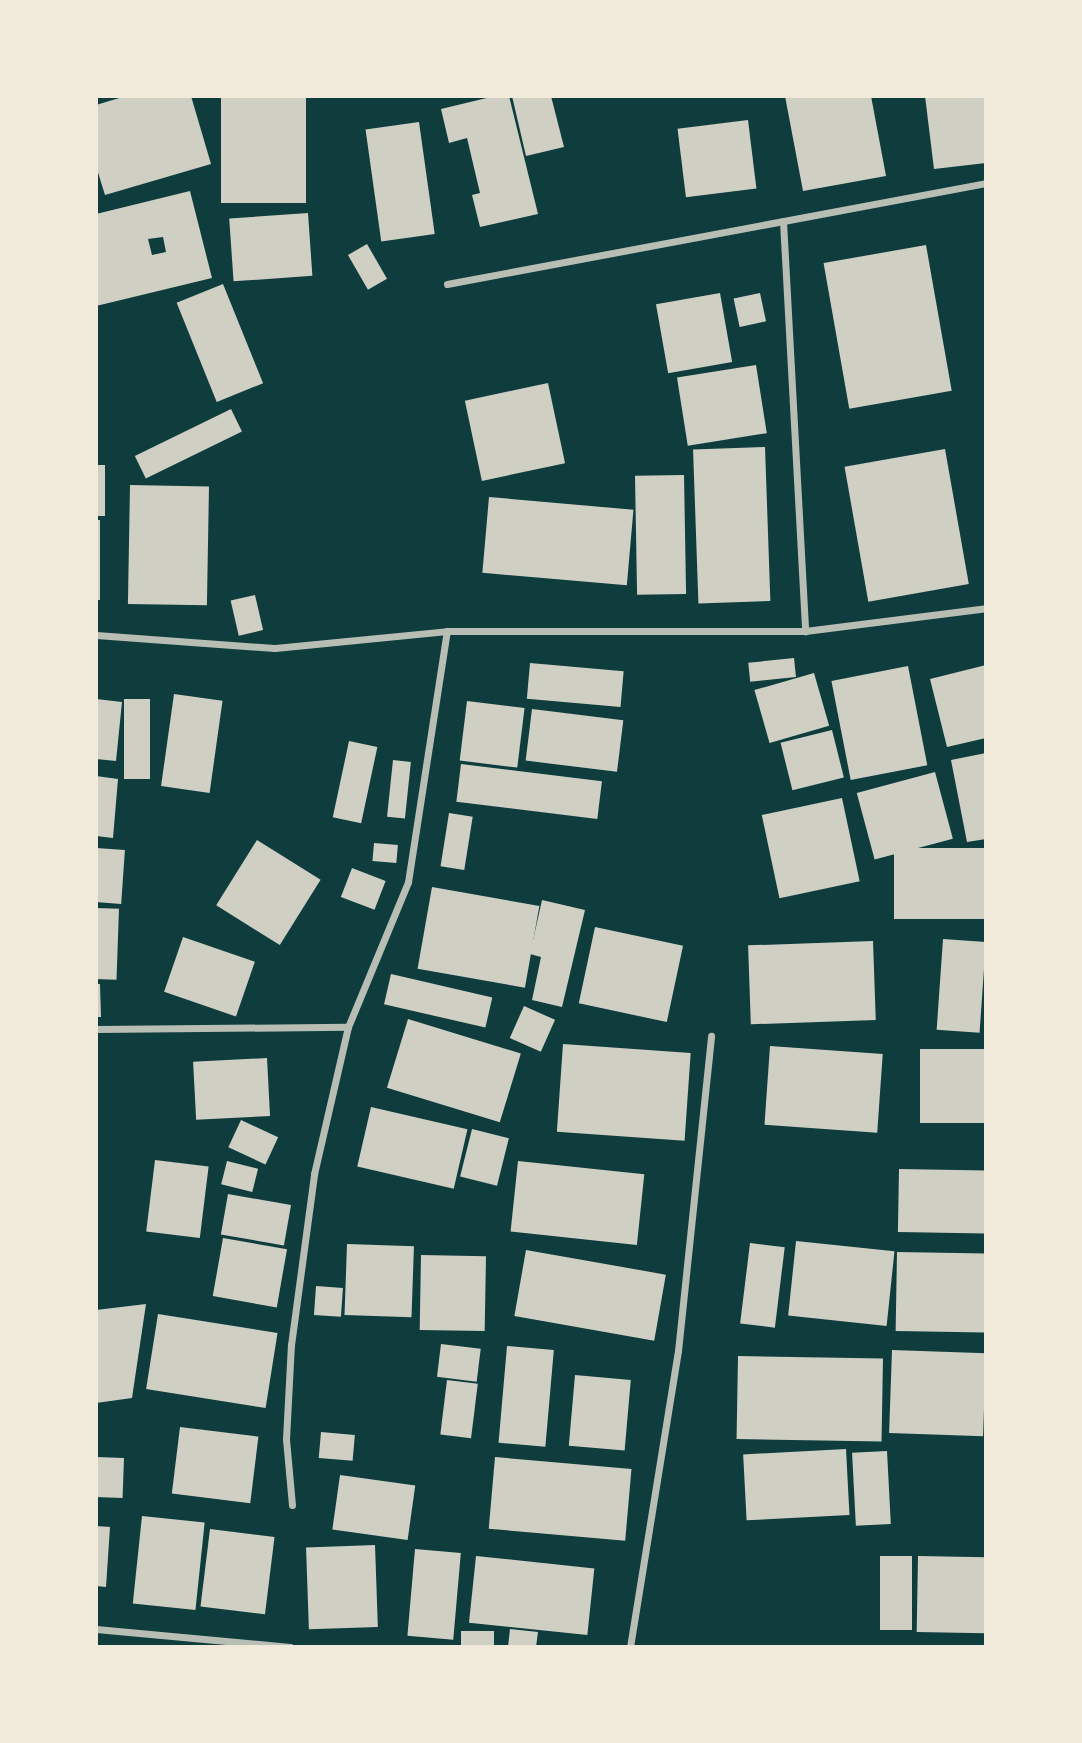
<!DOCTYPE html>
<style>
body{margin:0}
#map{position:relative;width:1082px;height:1743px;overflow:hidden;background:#0f3d3e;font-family:Roboto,sans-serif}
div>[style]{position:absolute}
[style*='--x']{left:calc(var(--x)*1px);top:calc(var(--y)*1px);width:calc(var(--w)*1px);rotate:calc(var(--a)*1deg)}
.building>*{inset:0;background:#cfcfc3;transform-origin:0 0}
.minor>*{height:7px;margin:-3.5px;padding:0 3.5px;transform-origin:3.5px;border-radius:3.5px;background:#b8beb3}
span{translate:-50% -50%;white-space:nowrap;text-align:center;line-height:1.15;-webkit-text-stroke:6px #f1e9da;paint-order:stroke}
.frame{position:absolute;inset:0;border:98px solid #f1e9da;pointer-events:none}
</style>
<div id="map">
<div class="building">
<i style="clip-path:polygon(126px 96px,191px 96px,211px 164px,105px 195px,96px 166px,96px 105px)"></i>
<i style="left:221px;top:96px;width:85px;height:107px"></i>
<i style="clip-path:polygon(495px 96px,509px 96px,538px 214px,480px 227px,472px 195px,480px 193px,467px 138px,449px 143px,441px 109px)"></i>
<i style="clip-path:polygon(512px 96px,551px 96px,564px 147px,526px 156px)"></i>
<i style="clip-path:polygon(785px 96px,871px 96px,886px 176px,803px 191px)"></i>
<i style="clip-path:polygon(925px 96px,986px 96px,986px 163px,934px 169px)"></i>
<i style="left:748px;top:120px;width:69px;height:71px;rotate:83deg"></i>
<i style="left:419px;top:122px;width:113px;height:54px;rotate:82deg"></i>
<i style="clip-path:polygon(evenodd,190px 191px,212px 278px,96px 306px,96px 214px,190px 191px,163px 237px,166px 252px,152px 255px,148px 239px,163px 237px)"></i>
<i style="left:308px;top:213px;width:63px;height:79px;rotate:86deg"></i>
<i style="left:367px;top:244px;width:40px;height:22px;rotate:60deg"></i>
<i style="left:926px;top:245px;width:148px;height:104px;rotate:80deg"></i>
<i style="left:223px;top:284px;width:107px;height:50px;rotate:68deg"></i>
<i style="left:720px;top:293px;width:70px;height:65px;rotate:80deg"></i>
<i style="left:760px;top:293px;width:29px;height:27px;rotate:78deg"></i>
<i style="left:756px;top:365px;width:69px;height:80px;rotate:81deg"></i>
<i style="left:548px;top:383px;width:82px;height:85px;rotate:78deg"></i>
<i style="left:231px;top:409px;width:25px;height:107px;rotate:64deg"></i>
<i style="left:765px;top:447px;width:154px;height:72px;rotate:88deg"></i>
<i style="left:945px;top:449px;width:137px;height:102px;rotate:80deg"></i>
<i style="left:96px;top:465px;width:9px;height:51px"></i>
<i style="left:684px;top:475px;width:119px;height:49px;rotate:89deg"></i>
<i style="left:130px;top:485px;width:79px;height:119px;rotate:1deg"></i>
<i style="left:489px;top:497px;width:145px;height:76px;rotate:5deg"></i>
<i style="left:96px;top:520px;width:4px;height:80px"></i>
<i style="left:255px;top:595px;width:36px;height:25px;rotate:77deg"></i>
<i style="left:794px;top:658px;width:19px;height:46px;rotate:84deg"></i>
<i style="left:530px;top:663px;width:94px;height:36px;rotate:5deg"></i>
<i style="clip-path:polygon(986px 665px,986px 738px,947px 747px,930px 679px)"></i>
<i style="left:908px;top:666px;width:101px;height:78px;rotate:79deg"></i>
<i style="left:814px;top:673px;width:55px;height:62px;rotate:74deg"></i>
<i style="left:174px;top:694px;width:49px;height:93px;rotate:8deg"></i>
<i style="clip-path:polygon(96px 699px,122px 702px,116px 761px,96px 759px)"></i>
<i style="left:124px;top:699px;width:26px;height:80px"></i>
<i style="left:467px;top:701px;width:58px;height:60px;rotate:7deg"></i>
<i style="left:532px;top:709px;width:92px;height:52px;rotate:7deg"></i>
<i style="left:832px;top:730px;width:49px;height:53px;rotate:76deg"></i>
<i style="left:349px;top:741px;width:29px;height:78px;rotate:12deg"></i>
<i style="clip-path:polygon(986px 753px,986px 839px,967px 842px,951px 760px)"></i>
<i style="left:393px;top:760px;width:18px;height:57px;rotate:6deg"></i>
<i style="left:461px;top:764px;width:142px;height:38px;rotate:7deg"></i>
<i style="left:935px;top:772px;width:69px;height:81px;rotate:75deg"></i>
<i style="clip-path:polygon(96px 776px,118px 779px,113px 838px,96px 836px)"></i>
<i style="left:842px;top:798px;width:85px;height:82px;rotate:78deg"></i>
<i style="left:449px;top:813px;width:24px;height:54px;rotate:9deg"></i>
<i style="left:257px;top:840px;width:75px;height:77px;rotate:32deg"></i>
<i style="left:374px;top:843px;width:24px;height:18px;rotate:5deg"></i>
<i style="left:96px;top:848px;width:29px;height:54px;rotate:4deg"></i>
<i style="left:986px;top:848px;width:71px;height:92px;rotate:90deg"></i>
<i style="left:352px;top:868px;width:36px;height:31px;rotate:21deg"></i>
<i style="left:432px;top:887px;width:109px;height:83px;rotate:10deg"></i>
<i style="clip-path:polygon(542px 900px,585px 910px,562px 1007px,532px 1000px,541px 957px,530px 954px)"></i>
<i style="left:96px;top:908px;width:23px;height:71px;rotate:2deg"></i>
<i style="left:595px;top:927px;width:90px;height:78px;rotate:12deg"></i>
<i style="left:183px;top:937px;width:76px;height:58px;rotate:19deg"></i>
<i style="left:943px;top:939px;width:43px;height:91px;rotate:4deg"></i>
<i style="left:873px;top:941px;width:79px;height:125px;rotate:88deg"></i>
<i style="left:391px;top:974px;width:104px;height:31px;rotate:13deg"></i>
<i style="clip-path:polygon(96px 984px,100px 984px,101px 1017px,96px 1017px)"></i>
<i style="left:524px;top:1006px;width:34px;height:35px;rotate:24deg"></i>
<i style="left:408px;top:1019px;width:118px;height:72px;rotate:17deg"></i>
<i style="left:563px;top:1044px;width:128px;height:88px;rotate:4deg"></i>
<i style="left:770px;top:1046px;width:113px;height:79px;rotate:4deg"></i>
<i style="left:986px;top:1049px;width:74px;height:66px;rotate:90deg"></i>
<i style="left:267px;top:1058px;width:58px;height:74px;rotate:87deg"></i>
<i style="left:371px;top:1107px;width:99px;height:61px;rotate:13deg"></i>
<i style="left:241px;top:1120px;width:41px;height:30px;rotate:25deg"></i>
<i style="left:472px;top:1129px;width:38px;height:49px;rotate:14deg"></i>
<i style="left:155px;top:1160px;width:54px;height:72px;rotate:7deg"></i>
<i style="left:227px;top:1161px;width:32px;height:24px;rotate:14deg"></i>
<i style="left:518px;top:1161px;width:127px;height:71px;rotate:6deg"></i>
<i style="left:899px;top:1169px;width:87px;height:63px;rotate:1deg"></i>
<i style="left:228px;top:1194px;width:64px;height:41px;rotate:10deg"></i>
<i style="left:223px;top:1238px;width:65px;height:59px;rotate:10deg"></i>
<i style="left:796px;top:1241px;width:99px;height:75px;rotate:6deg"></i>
<i style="left:750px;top:1243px;width:35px;height:81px;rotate:7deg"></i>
<i style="left:347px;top:1244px;width:67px;height:71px;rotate:2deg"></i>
<i style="left:526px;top:1250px;width:142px;height:67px;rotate:10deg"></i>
<i style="left:897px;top:1252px;width:89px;height:79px;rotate:1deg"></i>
<i style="left:421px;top:1255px;width:65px;height:75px;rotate:1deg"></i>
<i style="left:316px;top:1286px;width:27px;height:29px;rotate:4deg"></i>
<i style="clip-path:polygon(146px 1304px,132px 1398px,96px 1403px,96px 1310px)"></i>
<i style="left:158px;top:1314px;width:121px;height:76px;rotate:9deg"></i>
<i style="left:441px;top:1344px;width:40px;height:33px;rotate:7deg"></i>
<i style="left:507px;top:1346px;width:47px;height:97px;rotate:5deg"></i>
<i style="left:892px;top:1350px;width:94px;height:83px;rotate:2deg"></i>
<i style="left:738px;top:1356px;width:145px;height:83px;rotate:1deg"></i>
<i style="left:575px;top:1375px;width:56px;height:71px;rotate:5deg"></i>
<i style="left:447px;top:1380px;width:31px;height:55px;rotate:7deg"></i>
<i style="left:180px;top:1427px;width:79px;height:67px;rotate:7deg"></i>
<i style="left:321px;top:1432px;width:34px;height:26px;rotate:5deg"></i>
<i style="left:846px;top:1449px;width:66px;height:103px;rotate:87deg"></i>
<i style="left:887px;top:1451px;width:73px;height:35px;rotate:87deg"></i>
<i style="left:96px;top:1457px;width:28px;height:40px;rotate:2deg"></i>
<i style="left:495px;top:1457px;width:137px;height:72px;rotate:5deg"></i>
<i style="left:340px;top:1475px;width:76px;height:55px;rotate:8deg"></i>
<i style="left:142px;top:1516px;width:63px;height:88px;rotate:6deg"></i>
<i style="clip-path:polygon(96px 1526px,110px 1527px,106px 1587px,96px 1586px)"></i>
<i style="left:210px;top:1529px;width:65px;height:78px;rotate:7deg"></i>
<i style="left:375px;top:1545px;width:82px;height:69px;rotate:88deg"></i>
<i style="left:415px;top:1549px;width:46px;height:87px;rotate:5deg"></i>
<i style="left:476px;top:1556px;width:119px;height:67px;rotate:6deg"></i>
<i style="left:880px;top:1556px;width:32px;height:74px"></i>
<i style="left:918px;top:1556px;width:68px;height:76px;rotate:1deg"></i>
<i style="clip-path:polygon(510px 1629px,538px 1632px,536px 1647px,508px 1647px)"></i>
<i style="left:461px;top:1631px;width:33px;height:16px"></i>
</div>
<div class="minor">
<i style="--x:783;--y:221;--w:411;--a:86.9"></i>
<i style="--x:447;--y:284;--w:548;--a:-10.61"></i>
<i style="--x:96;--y:635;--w:179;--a:4.2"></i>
<i style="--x:275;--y:648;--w:173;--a:-5.6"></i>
<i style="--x:447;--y:631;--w:358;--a:0"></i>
<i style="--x:805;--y:631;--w:182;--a:-7.2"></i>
<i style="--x:96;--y:1029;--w:252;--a:-0.5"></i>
<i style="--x:292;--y:1505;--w:66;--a:-95.2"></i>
<i style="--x:286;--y:1439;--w:94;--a:-87"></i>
<i style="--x:291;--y:1345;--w:173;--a:-82.3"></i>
<i style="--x:314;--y:1174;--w:151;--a:-77"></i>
<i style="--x:348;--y:1027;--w:157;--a:-67.5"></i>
<i style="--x:408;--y:882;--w:254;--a:-81.2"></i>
<i style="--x:96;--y:1629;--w:195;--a:5.3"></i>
<i style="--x:630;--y:1647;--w:300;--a:-80.8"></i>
<i style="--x:678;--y:1351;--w:317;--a:-84"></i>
</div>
<div class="frame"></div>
</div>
